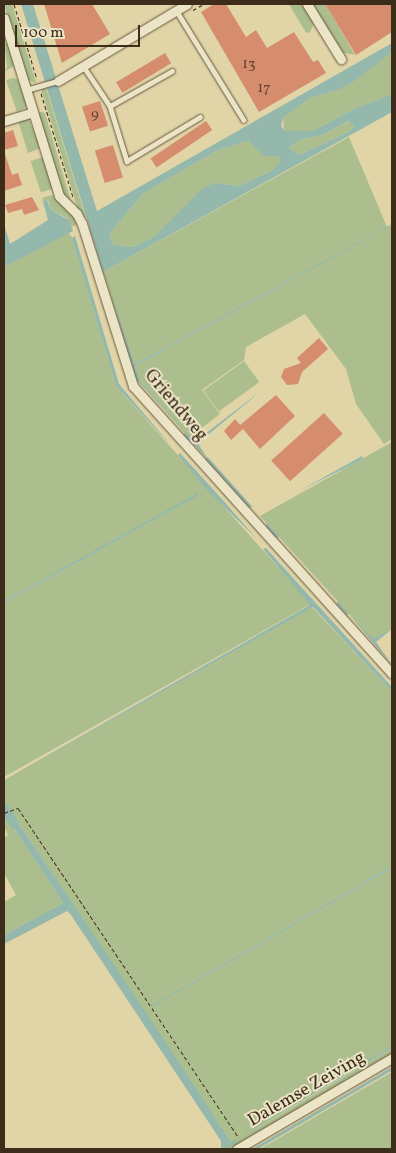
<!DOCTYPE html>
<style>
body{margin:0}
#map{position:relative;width:396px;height:1153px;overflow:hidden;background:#e1d5a8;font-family:Vollkorn,serif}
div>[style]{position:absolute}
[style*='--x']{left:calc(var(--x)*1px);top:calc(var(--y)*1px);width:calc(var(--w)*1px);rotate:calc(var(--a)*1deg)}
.green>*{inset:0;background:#acbe8d;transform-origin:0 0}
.water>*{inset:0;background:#95b8ad}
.stream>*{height:2.5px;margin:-1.25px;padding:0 1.25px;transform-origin:1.25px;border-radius:1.25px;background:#95b8ad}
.canal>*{height:9px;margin:-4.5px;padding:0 4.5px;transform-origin:4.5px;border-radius:4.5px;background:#95b8ad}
.building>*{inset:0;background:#d58d6e;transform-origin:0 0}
.path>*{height:1px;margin-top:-0.5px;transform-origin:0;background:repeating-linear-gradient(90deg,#3e2c1b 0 4px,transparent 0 6.5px)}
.roads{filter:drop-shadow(0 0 1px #67563e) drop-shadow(0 0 1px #67563e)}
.service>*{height:4.5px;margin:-2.25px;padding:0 2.25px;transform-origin:2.25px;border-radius:2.25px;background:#ece4c6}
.minor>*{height:9px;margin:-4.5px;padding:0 4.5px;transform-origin:4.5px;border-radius:4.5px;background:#ece4c6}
span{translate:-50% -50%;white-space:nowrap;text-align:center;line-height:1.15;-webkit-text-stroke:4px #ece4c6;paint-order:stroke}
.number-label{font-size:15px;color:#644430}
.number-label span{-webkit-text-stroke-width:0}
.street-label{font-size:18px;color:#3e2c1b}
.frame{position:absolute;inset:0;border:5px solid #3e2c1b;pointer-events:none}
.scale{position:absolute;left:15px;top:25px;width:125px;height:22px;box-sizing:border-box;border:2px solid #3e2c1b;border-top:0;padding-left:6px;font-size:15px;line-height:18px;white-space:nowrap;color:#3e2c1b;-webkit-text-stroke:4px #ece4c6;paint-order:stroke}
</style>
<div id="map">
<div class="green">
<i style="clip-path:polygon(4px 4px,12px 4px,36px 83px,26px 79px)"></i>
<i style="clip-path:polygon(289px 4px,302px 4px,314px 23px,310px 32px,306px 33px)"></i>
<i style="clip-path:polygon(311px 4px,325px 4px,355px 55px,340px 52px)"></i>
<i style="clip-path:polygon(4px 42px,8px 44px,14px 66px,4px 72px,7px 67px)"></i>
<i style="clip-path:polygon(392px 52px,392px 94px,356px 108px,312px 131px,284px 131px,283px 118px,310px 98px,338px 90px)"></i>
<i style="clip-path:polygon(14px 78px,18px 80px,27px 107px,17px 112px,6px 80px)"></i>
<i style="left:46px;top:88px;width:135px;height:5px;rotate:73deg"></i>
<i style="clip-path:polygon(42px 112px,45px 113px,72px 205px,64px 201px,37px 113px)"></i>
<i style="clip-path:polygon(28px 118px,41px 148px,28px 153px,18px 121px)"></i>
<i style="clip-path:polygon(350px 121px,354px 127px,348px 132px,314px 148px,298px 155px,289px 147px,302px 139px,323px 135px)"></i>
<i style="clip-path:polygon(349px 137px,387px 227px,392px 225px,392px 439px,384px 444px,356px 404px,346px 369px,305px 314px,246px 347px,244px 360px,202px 390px,220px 414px,189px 438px,140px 381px,135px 366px,340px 253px,135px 364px,103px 272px)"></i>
<i style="clip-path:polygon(248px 141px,264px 156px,278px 156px,281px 162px,271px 171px,239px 186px,216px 183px,155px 236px,133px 247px,114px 245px,110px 239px,111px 232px,144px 193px,218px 150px)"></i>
<i style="left:43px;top:157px;width:33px;height:13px;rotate:72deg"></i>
<i style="clip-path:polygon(52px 195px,74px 214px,79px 223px,72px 227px,67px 218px,51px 210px,48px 200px,43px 202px,42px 198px)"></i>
<i style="clip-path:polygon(67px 231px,72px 237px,116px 386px,311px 604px,4px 777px,4px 603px,199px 495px,4px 601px,4px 267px)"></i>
<i style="left:244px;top:361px;width:26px;height:50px;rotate:54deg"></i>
<i style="clip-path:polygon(392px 442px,392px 629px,373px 640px,260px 516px)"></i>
<i style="clip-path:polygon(312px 607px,392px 692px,392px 866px,153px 1005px,392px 868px,392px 1046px,246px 1135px,392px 1048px,392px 1055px,233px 1149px,219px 1149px,231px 1142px,4px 801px,4px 780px)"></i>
<i style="clip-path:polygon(6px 816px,63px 903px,4px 935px,4px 902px,16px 895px,4px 873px,4px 838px,8px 835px,4px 826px)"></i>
<i style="clip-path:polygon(392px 1072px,392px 1149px,260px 1149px)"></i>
</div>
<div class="water">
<i style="clip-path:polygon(evenodd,21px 4px,33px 4px,97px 211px,392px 43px,392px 52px,356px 80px,338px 90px,310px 98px,283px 118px,281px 126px,285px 131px,312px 131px,356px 108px,392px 94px,392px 112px,103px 272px,21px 4px,349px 121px,354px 127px,348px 132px,314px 148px,298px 155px,289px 147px,302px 139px,323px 135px,349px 121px,21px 4px,248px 141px,264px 156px,278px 156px,280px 162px,271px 171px,239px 186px,216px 183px,203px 188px,155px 236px,133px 247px,114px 245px,110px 239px,111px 232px,144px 193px,218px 150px,248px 141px)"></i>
<i style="clip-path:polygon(47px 200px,51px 210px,69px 220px,73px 231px,4px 267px,4px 224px,10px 244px,48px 220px,43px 202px)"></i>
<i style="clip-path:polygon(392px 224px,392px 225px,135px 366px,140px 381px,187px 435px,136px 379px,106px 280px,135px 364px)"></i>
<i style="clip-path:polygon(75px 236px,119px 384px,173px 448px,116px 386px,72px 238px)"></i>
<i style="clip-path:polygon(261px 391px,198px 443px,208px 460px,193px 443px)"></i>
<i style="clip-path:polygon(180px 453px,222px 499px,257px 539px,207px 490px,178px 455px)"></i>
<i style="clip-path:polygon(362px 456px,363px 458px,357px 462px,299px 491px)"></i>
<i style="clip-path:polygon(198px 493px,199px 495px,4px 603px,4px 601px)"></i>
<i style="clip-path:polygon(266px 548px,392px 687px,392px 692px,313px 607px,4px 780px,310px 605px,263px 549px)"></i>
<i style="clip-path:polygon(347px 612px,373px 639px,392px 629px,376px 642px,392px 665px)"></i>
<i style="clip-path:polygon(11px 812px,145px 1011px,231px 1142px,221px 1148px,221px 1141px,71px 915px,67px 911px,4px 944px,4px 935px,63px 903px,6px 816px)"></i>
<i style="clip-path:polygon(392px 866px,392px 868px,152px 1007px,153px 1005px)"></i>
<i style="clip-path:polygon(392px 1046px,392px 1048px,245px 1134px,245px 1133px)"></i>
</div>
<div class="stream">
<i style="--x:185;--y:434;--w:14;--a:45"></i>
<i style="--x:207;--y:458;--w:64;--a:48.1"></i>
<i style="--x:267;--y:525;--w:15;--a:48"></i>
<i style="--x:338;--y:603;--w:13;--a:48"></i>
<i style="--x:221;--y:1149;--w:16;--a:-30"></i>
<i style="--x:254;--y:1149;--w:160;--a:-30.4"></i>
</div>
<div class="canal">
<i style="--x:4;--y:807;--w:20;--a:60"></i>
</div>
<div class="building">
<i style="clip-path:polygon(44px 4px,92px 4px,110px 34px,62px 63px)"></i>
<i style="clip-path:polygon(214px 4px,226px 4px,246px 37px,256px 30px,267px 48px,294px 32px,313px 62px,318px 60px,326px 73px,259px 112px,201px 12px)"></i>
<i style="clip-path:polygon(325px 4px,392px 4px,392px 32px,356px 55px)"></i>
<i style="left:165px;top:53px;width:12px;height:57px;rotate:59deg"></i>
<i style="left:100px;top:101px;width:26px;height:19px;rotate:72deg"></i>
<i style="left:206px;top:121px;width:11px;height:67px;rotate:56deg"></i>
<i style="clip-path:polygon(13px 130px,18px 146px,4px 150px,4px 133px)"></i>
<i style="left:113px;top:145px;width:34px;height:19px;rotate:73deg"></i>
<i style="clip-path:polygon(5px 154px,12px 175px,18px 173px,22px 185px,4px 191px)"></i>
<i style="clip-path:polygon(32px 197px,39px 210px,24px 215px,22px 209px,8px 213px,5px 205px)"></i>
<i style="clip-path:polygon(319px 338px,328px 349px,302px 372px,298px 384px,287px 385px,281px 377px,284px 369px,301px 363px,297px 358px)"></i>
<i style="clip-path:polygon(276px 395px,295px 416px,260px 449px,243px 429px,231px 440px,224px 431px,235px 419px,240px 425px)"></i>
<i style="left:324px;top:413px;width:28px;height:71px;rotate:48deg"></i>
</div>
<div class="path">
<i style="--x:14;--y:4;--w:78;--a:73"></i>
<i style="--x:193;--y:10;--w:13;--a:-29"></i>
<i style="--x:41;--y:93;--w:109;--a:72.9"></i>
<i style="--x:4;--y:813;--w:15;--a:-20"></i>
<i style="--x:18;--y:808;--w:396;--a:56.2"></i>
</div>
<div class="roads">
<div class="service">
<i style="--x:176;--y:10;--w:129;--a:58.3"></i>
<i style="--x:84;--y:67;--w:47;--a:56.3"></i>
<i style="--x:110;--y:106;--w:58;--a:72.8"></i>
<i style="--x:127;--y:161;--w:85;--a:-31.1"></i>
<i style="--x:26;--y:90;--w:33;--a:-16"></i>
<i style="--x:110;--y:106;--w:71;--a:-29.4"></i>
</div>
<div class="minor">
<i style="--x:307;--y:4;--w:65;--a:58.3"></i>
<i style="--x:4;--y:18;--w:186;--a:72.8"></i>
<i style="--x:59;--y:196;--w:25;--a:45"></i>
<i style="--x:77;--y:214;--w:11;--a:63"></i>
<i style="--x:82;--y:224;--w:170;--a:72.5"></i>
<i style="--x:133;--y:386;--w:387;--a:48"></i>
<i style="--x:58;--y:81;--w:150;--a:-30.8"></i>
<i style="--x:4;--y:121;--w:30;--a:-17"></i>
<i style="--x:237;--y:1149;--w:180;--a:-30.4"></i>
</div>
</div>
<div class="number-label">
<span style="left:249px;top:65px">13</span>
<span style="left:264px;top:89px">17</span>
<span style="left:95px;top:115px">9</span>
</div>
<div class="street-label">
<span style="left:175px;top:406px;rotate:50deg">Griendweg</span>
<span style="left:307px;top:1090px;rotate:-30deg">Dalemse Zeiving</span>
</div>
<div class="frame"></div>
<div class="scale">100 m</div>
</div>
